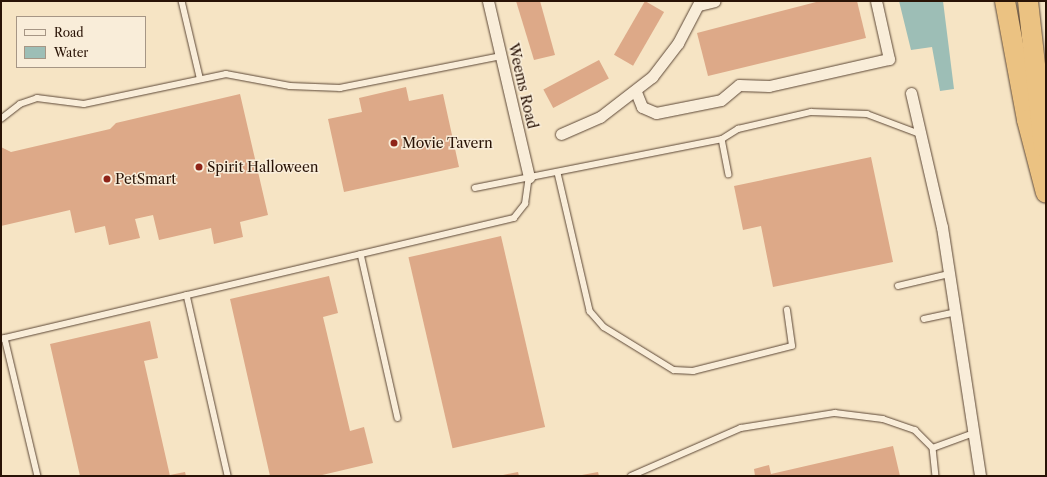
<!DOCTYPE html>
<style>
body{margin:0}
#map{position:relative;width:1047px;height:477px;overflow:hidden;background:#f6e4c4;font-family:"Libre Caslon Text",serif}
div>[style]{position:absolute}
[style*='--x']{left:calc(var(--x)*1px);top:calc(var(--y)*1px);width:calc(var(--w)*1px);rotate:calc(var(--a)*1deg)}
.water>*{inset:0;background:#9dbeb6}
.building>*{inset:0;background:#dda988;transform-origin:0 0}
.roads{filter:drop-shadow(0 0 1px #5c4736) drop-shadow(0 0 1px #5c4736)}
.lane>*{height:5.5px;margin:-2.75px;padding:0 2.75px;transform-origin:2.75px;border-radius:2.75px;background:#f9edd9}
.street>*{height:11px;margin:-5.5px;padding:0 5.5px;transform-origin:5.5px;border-radius:5.5px;background:#f9edd9}
.highway>*{height:20px;margin:-10px;padding:0 10px;transform-origin:10px;border-radius:10px;background:#ebc282}
.dots>*{width:11px;height:11px;translate:-50% -50%;box-sizing:border-box;border:2px solid #f9edd9;border-radius:50%}
span{translate:-50% -50%;white-space:nowrap;text-align:center;line-height:1.15;-webkit-text-stroke:3px #f9edd9;paint-order:stroke}
.street-label{font-size:14px;color:#291306}
.poi-label{font-size:14px;color:#291306}
.left{translate:0 -50%;text-align:left}
.frame{position:absolute;inset:0;border:2px solid #291306;pointer-events:none}
.legend{position:absolute;left:16px;top:16px;width:130px;height:52px;box-sizing:border-box;background:#f9edd9;border:1px solid #a69685;margin:0;padding:5px 7px;list-style:none;font-size:12px;color:#291306}
.legend li{display:flex;align-items:center;gap:8px;height:20px}
.legend b{width:20px;border:1px solid #a69685}
</style>
<div id="map">
<div class="water">
<i style="clip-path:polygon(899px 1px,943px 1px,954px 89px,940px 91px,932px 47px,911px 50px)"></i>
</div>
<div class="building">
<i style="clip-path:polygon(516px 1px,540px 1px,555px 55px,534px 60px)"></i>
<i style="left:645px;top:1px;width:22px;height:62px;rotate:30deg"></i>
<i style="clip-path:polygon(820px 1px,857px 1px,866px 38px,708px 76px,697px 33px)"></i>
<i style="left:599px;top:60px;width:21px;height:63px;rotate:62deg"></i>
<i style="clip-path:polygon(406px 87px,409px 101px,443px 94px,459px 167px,344px 192px,328px 119px,362px 112px,359px 98px)"></i>
<i style="clip-path:polygon(240px 94px,268px 215px,240px 222px,243px 237px,214px 244px,211px 228px,159px 240px,153px 215px,135px 219px,140px 238px,109px 245px,105px 226px,75px 233px,70px 210px,1px 226px,1px 147px,11px 152px,110px 129px,116px 123px)"></i>
<i style="clip-path:polygon(871px 157px,893px 262px,773px 287px,761px 226px,743px 230px,734px 186px)"></i>
<i style="left:501px;top:236px;width:196px;height:95px;rotate:77deg"></i>
<i style="clip-path:polygon(329px 276px,338px 313px,323px 317px,350px 431px,364px 427px,373px 463px,318px 476px,270px 476px,230px 299px)"></i>
<i style="clip-path:polygon(150px 321px,158px 358px,144px 361px,170px 476px,80px 476px,50px 344px)"></i>
<i style="clip-path:polygon(893px 446px,900px 476px,755px 476px,754px 469px,769px 465px,771px 474px)"></i>
<i style="clip-path:polygon(185px 472px,186px 476px,170px 476px,170px 475px)"></i>
<i style="clip-path:polygon(518px 472px,519px 476px,503px 476px,503px 475px)"></i>
<i style="clip-path:polygon(598px 472px,599px 476px,582px 476px,582px 475px)"></i>
</div>
<div class="roads">
<div class="lane">
<i style="--x:182;--y:1;--w:78;--a:76.7"></i>
<i style="--x:1;--y:119;--w:24;--a:-38"></i>
<i style="--x:20;--y:104;--w:18;--a:-19"></i>
<i style="--x:37;--y:98;--w:47;--a:7.3"></i>
<i style="--x:84;--y:104;--w:145;--a:-11.9"></i>
<i style="--x:226;--y:74;--w:65;--a:10.6"></i>
<i style="--x:290;--y:86;--w:50;--a:2.3"></i>
<i style="--x:340;--y:88;--w:164;--a:-11.2"></i>
<i style="--x:722;--y:139;--w:36;--a:79"></i>
<i style="--x:558;--y:173;--w:142;--a:76.9"></i>
<i style="--x:590;--y:311;--w:21;--a:49"></i>
<i style="--x:604;--y:327;--w:82;--a:31.6"></i>
<i style="--x:674;--y:370;--w:19;--a:3"></i>
<i style="--x:693;--y:371;--w:102;--a:-14.2"></i>
<i style="--x:792;--y:346;--w:36;--a:-98"></i>
<i style="--x:475;--y:188;--w:252;--a:-11.2"></i>
<i style="--x:722;--y:139;--w:19;--a:-32"></i>
<i style="--x:738;--y:129;--w:75;--a:-13.1"></i>
<i style="--x:811;--y:112;--w:56;--a:2"></i>
<i style="--x:867;--y:114;--w:57;--a:20.7"></i>
<i style="--x:361;--y:254;--w:168;--a:77.3"></i>
<i style="--x:898;--y:286;--w:52;--a:-13.2"></i>
<i style="--x:187;--y:295;--w:186;--a:77.2"></i>
<i style="--x:924;--y:319;--w:33;--a:-12"></i>
<i style="--x:5;--y:338;--w:142;--a:76.6"></i>
<i style="--x:1;--y:339;--w:527;--a:-13.27"></i>
<i style="--x:514;--y:218;--w:18;--a:-52"></i>
<i style="--x:525;--y:204;--w:27;--a:-82"></i>
<i style="--x:933;--y:448;--w:44;--a:-20.1"></i>
<i style="--x:631;--y:476;--w:120;--a:-23.6"></i>
<i style="--x:741;--y:428;--w:95;--a:-9.1"></i>
<i style="--x:835;--y:413;--w:48;--a:7.1"></i>
<i style="--x:883;--y:419;--w:34;--a:19"></i>
<i style="--x:915;--y:430;--w:25;--a:45"></i>
<i style="--x:933;--y:448;--w:28;--a:84"></i>
</div>
<div class="street">
<i style="--x:488;--y:1;--w:181;--a:76.9"></i>
<i style="--x:699;--y:5;--w:16;--a:-14"></i>
<i style="--x:636;--y:92;--w:16;--a:68"></i>
<i style="--x:642;--y:107;--w:15;--a:23"></i>
<i style="--x:656;--y:113;--w:66;--a:-11.3"></i>
<i style="--x:721;--y:100;--w:23;--a:-40"></i>
<i style="--x:739;--y:85;--w:30;--a:2"></i>
<i style="--x:769;--y:86;--w:123;--a:-12.7"></i>
<i style="--x:889;--y:59;--w:59;--a:-102.6"></i>
<i style="--x:911;--y:93;--w:138;--a:77"></i>
<i style="--x:942;--y:227;--w:252;--a:81.3"></i>
<i style="--x:561;--y:134;--w:43;--a:-23.6"></i>
<i style="--x:600;--y:117;--w:66;--a:-37.6"></i>
<i style="--x:652;--y:77;--w:43;--a:-52.6"></i>
<i style="--x:678;--y:43;--w:47;--a:-62.4"></i>
</div>
<div class="highway">
<i style="--x:1005;--y:1;--w:121;--a:79.5"></i>
<i style="--x:1027;--y:120;--w:75;--a:75.4"></i>
<i style="--x:1028;--y:1;--w:146;--a:83.7"></i>
</div>
</div>
<div class="dots">
<i style="left:394px;top:143px;background:#8f2418"></i>
<i style="left:199px;top:167px;background:#8f2418"></i>
<i style="left:107px;top:179px;background:#8f2418"></i>
</div>
<div class="street-label">
<span style="left:523px;top:86px;rotate:77deg">Weems Road</span>
</div>
<div class="poi-label">
<span class="left" style="left:402px;top:143px">Movie Tavern</span>
<span class="left" style="left:207px;top:167px">Spirit Halloween</span>
<span class="left" style="left:115px;top:179px">PetSmart</span>
</div>
<div class="frame"></div>
<ul class="legend">
<li><b style="height:5px;background:#f9edd9"></b>Road</li>
<li><b style="height:11px;background:#9dbeb6"></b>Water</li>
</ul>
</div>
